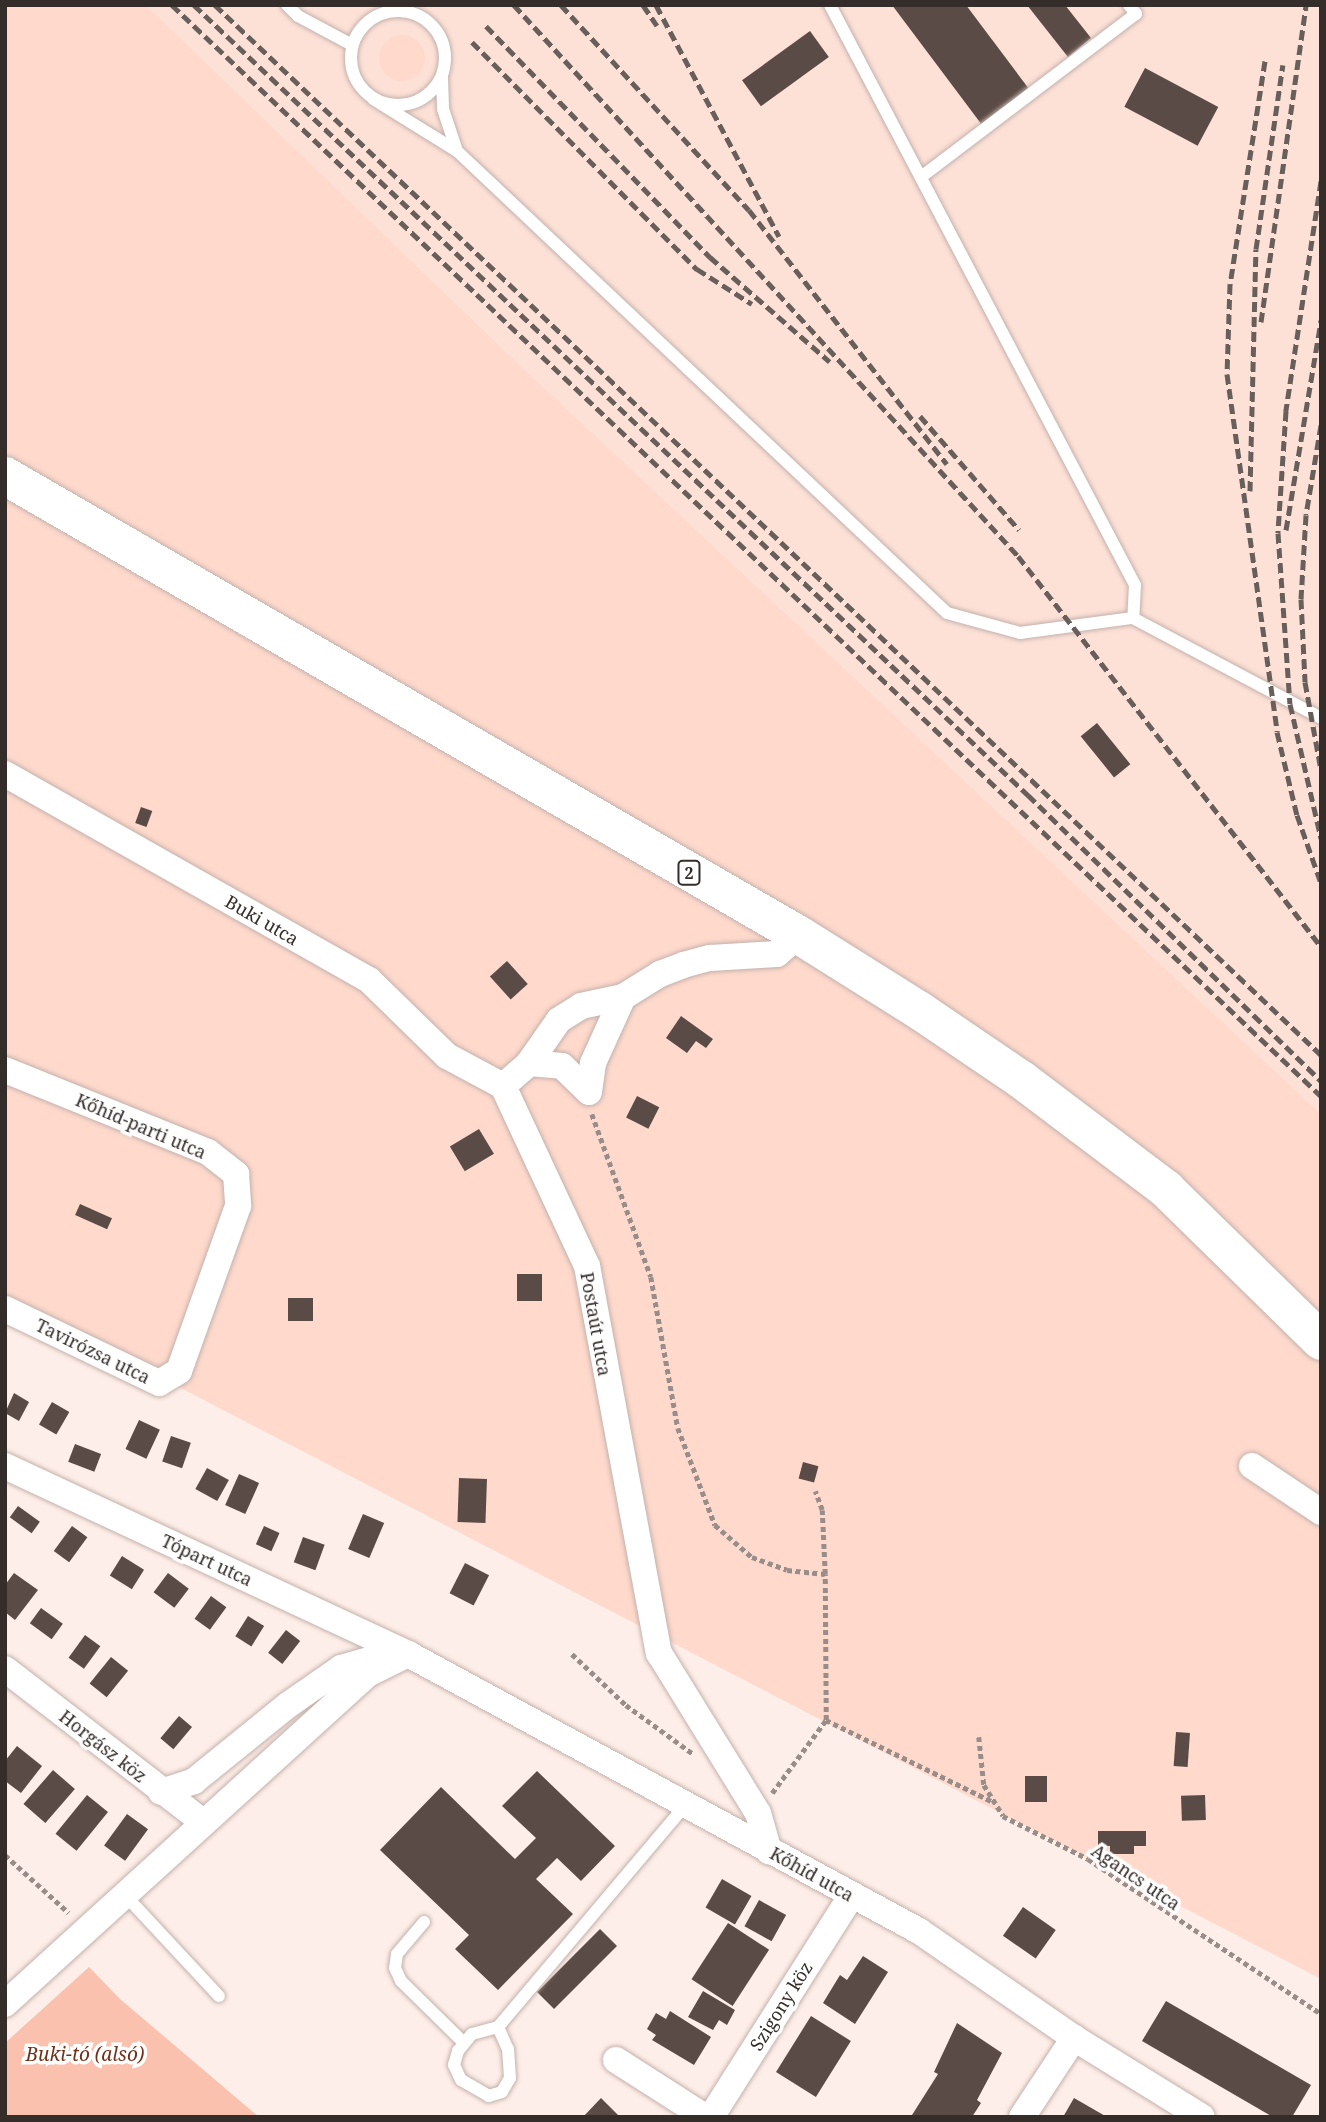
<!DOCTYPE html>
<meta charset="utf-8">
<style>
body{margin:0}
#map{position:relative;width:1326px;height:2122px;overflow:hidden;background:#feeee9;font-family:"Noto Serif",serif}
div>[style]{position:absolute}
[style*='--x']{left:calc(var(--x)*1px);top:calc(var(--y)*1px);width:calc(var(--w)*1px);rotate:calc(var(--a)*1deg)}
.built>*{inset:0;background:#fde1d7}
.green>*{inset:0;background:#fed9cc}
.round{border-radius:50%}
.water>*{inset:0;background:#fac1ae}
.building>*{inset:0;background:#5b4b46;transform-origin:0 0}
.path>*{height:4.5px;margin-top:-2.25px;transform-origin:0;background:repeating-linear-gradient(90deg,#988d89 0 5px,transparent 0 8.5px)}
.roads{filter:drop-shadow(0 0 2px #c4b1ab) drop-shadow(0 0 2px #c4b1ab)}
.lane>*{height:12px;margin:-6px;padding:0 6px;transform-origin:6px;border-radius:6px;background:#fff}
.lane>.ring{margin:-6px;padding:0;box-sizing:content-box;background:none;border:12px solid #fff;border-radius:50%}
.street>*{height:26px;margin:-13px;padding:0 13px;transform-origin:13px;border-radius:13px;background:#fff}
.primary>*{height:38px;margin:-19px;padding:0 19px;transform-origin:19px;border-radius:19px;background:#fff}
.rail>*{height:5px;margin-top:-2.5px;transform-origin:0;background:repeating-linear-gradient(90deg,#685f5b 0 10px,transparent 0 15px)}
span{translate:-50% -50%;white-space:nowrap;text-align:center;line-height:1.15;-webkit-text-stroke:7px #fff;paint-order:stroke}
.shield-label span{padding:2px 5px;background:#fff;border:2px solid;border-radius:5px;-webkit-text-stroke-width:0}
.shield-label{font-size:16px;color:#342d2a;font-weight:700}
.street-label{font-size:18px;color:#342d2a}
.water-label{font-size:19px;color:#723019;font-style:italic}
.frame{position:absolute;inset:0;border:7px solid #342d2a;pointer-events:none}
</style>
<div id="map">
<div class="built">
<i style="clip-path:polygon(146px 5px,1321px 5px,1321px 1114px,508px 354px)"></i>
</div>
<div class="green">
<i style="clip-path:polygon(5px 5px,146px 5px,508px 354px,1321px 1114px,1321px 1979px,5px 1297px)"></i>
<i class="round" style="left:379px;top:35px;width:46px;height:46px"></i>
</div>
<div class="water">
<i style="clip-path:polygon(89px 1967px,120px 1999px,259px 2117px,5px 2117px,5px 2043px)"></i>
</div>
<div class="building">
<i style="clip-path:polygon(892px 5px,966px 5px,1029px 89px,982px 125px)"></i>
<i style="clip-path:polygon(1027px 5px,1065px 5px,1091px 38px,1068px 57px)"></i>
<i style="left:810px;top:31px;width:32px;height:84px;rotate:54deg"></i>
<i style="left:1145px;top:68px;width:83px;height:44px;rotate:28deg"></i>
<i style="left:1097px;top:723px;width:53px;height:21px;rotate:51deg"></i>
<i style="left:141px;top:807px;width:12px;height:17px;rotate:20deg"></i>
<i style="left:507px;top:961px;width:31px;height:23px;rotate:48deg"></i>
<i style="clip-path:polygon(681px 1016px,713px 1039px,706px 1048px,696px 1041px,687px 1053px,666px 1038px)"></i>
<i style="left:637px;top:1096px;width:25px;height:24px;rotate:27deg"></i>
<i style="left:479px;top:1129px;width:29px;height:34px;rotate:59deg"></i>
<i style="left:80px;top:1204px;width:35px;height:12px;rotate:24deg"></i>
<i style="left:517px;top:1274px;width:25px;height:27px"></i>
<i style="left:288px;top:1298px;width:25px;height:23px"></i>
<i style="clip-path:polygon(14px 1393px,29px 1402px,19px 1421px,5px 1413px)"></i>
<i style="left:52px;top:1402px;width:20px;height:26px;rotate:30deg"></i>
<i style="left:139px;top:1420px;width:23px;height:32px;rotate:25deg"></i>
<i style="left:171px;top:1436px;width:21px;height:27px;rotate:19deg"></i>
<i style="left:75px;top:1444px;width:28px;height:19px;rotate:21deg"></i>
<i style="left:803px;top:1462px;width:16px;height:17px;rotate:15deg"></i>
<i style="left:207px;top:1468px;width:25px;height:24px;rotate:29deg"></i>
<i style="left:239px;top:1474px;width:22px;height:34px;rotate:24deg"></i>
<i style="left:459px;top:1478px;width:28px;height:44px;rotate:2deg"></i>
<i style="left:18px;top:1506px;width:27px;height:14px;rotate:36deg"></i>
<i style="left:363px;top:1514px;width:23px;height:38px;rotate:23deg"></i>
<i style="left:72px;top:1526px;width:19px;height:31px;rotate:36deg"></i>
<i style="left:264px;top:1526px;width:17px;height:20px;rotate:24deg"></i>
<i style="left:303px;top:1537px;width:23px;height:27px;rotate:20deg"></i>
<i style="left:122px;top:1556px;width:26px;height:23px;rotate:32deg"></i>
<i style="left:465px;top:1563px;width:27px;height:34px;rotate:27deg"></i>
<i style="clip-path:polygon(14px 1573px,38px 1590px,15px 1620px,5px 1612px,5px 1585px)"></i>
<i style="left:168px;top:1573px;width:26px;height:24px;rotate:37deg"></i>
<i style="left:211px;top:1596px;width:19px;height:28px;rotate:36deg"></i>
<i style="left:41px;top:1608px;width:27px;height:19px;rotate:36deg"></i>
<i style="left:248px;top:1616px;width:19px;height:24px;rotate:32deg"></i>
<i style="left:286px;top:1630px;width:18px;height:29px;rotate:38deg"></i>
<i style="left:85px;top:1635px;width:19px;height:28px;rotate:36deg"></i>
<i style="left:111px;top:1657px;width:22px;height:34px;rotate:39deg"></i>
<i style="left:179px;top:1716px;width:17px;height:29px;rotate:40deg"></i>
<i style="left:1176px;top:1732px;width:14px;height:34px;rotate:4deg"></i>
<i style="clip-path:polygon(17px 1746px,42px 1766px,21px 1793px,5px 1781px,5px 1761px)"></i>
<i style="left:53px;top:1770px;width:29px;height:45px;rotate:41deg"></i>
<i style="clip-path:polygon(537px 1771px,615px 1846px,581px 1881px,557px 1858px,536px 1879px,573px 1914px,498px 1990px,455px 1949px,469px 1935px,380px 1850px,441px 1787px,515px 1859px,536px 1838px,502px 1806px)"></i>
<i style="left:1047px;top:1776px;width:26px;height:22px;rotate:90deg"></i>
<i style="left:87px;top:1795px;width:27px;height:50px;rotate:39deg"></i>
<i style="left:1205px;top:1795px;width:25px;height:24px;rotate:88deg"></i>
<i style="left:127px;top:1814px;width:26px;height:39px;rotate:36deg"></i>
<i style="clip-path:polygon(1098px 1831px,1146px 1831px,1146px 1846px,1134px 1846px,1134px 1854px,1110px 1854px,1110px 1846px,1098px 1846px)"></i>
<i style="left:722px;top:1879px;width:34px;height:33px;rotate:30deg"></i>
<i style="left:759px;top:1900px;width:31px;height:30px;rotate:29deg"></i>
<i style="left:1023px;top:1907px;width:40px;height:35px;rotate:35deg"></i>
<i style="left:728px;top:1923px;width:49px;height:67px;rotate:33deg"></i>
<i style="left:600px;top:1929px;width:24px;height:89px;rotate:45deg"></i>
<i style="clip-path:polygon(863px 1956px,888px 1972px,855px 2024px,823px 2003px,840px 1975px,847px 1980px)"></i>
<i style="clip-path:polygon(703px 1991px,735px 2010px,727px 2025px,719px 2020px,713px 2030px,688px 2017px)"></i>
<i style="clip-path:polygon(1166px 2001px,1311px 2085px,1292px 2117px,1273px 2117px,1142px 2041px)"></i>
<i style="clip-path:polygon(670px 2011px,711px 2037px,694px 2065px,652px 2040px,656px 2035px,647px 2029px,656px 2013px,666px 2019px)"></i>
<i style="left:811px;top:2016px;width:47px;height:66px;rotate:32deg"></i>
<i style="clip-path:polygon(957px 2023px,1002px 2053px,977px 2100px,981px 2103px,972px 2117px,915px 2117px,912px 2115px,938px 2074px,934px 2072px)"></i>
<i style="clip-path:polygon(601px 2098px,620px 2117px,583px 2117px)"></i>
<i style="clip-path:polygon(1074px 2098px,1107px 2117px,1063px 2117px)"></i>
</div>
<div class="path">
<i style="--x:592;--y:1114;--w:173;--a:70.1"></i>
<i style="--x:651;--y:1277;--w:153;--a:79.9"></i>
<i style="--x:678;--y:1428;--w:104;--a:69.1"></i>
<i style="--x:715;--y:1525;--w:49;--a:40.9"></i>
<i style="--x:752;--y:1557;--w:37;--a:20"></i>
<i style="--x:787;--y:1570;--w:38;--a:6"></i>
<i style="--x:825;--y:1574;--w:64;--a:-92.7"></i>
<i style="--x:822;--y:1510;--w:20;--a:-110"></i>
<i style="--x:572;--y:1654;--w:74;--a:43.4"></i>
<i style="--x:626;--y:1705;--w:82;--a:36"></i>
<i style="--x:826;--y:1720;--w:184;--a:26.1"></i>
<i style="--x:979;--y:1737;--w:48;--a:84.1"></i>
<i style="--x:984;--y:1785;--w:36;--a:58"></i>
<i style="--x:1003;--y:1816;--w:95;--a:26.8"></i>
<i style="--x:1088;--y:1859;--w:280;--a:33.6"></i>
<i style="--x:772;--y:1793;--w:91;--a:-53.5"></i>
<i style="--x:826;--y:1720;--w:146;--a:-90.4"></i>
<i style="--x:5;--y:1855;--w:86;--a:42.2"></i>
</div>
<div class="roads">
<div class="lane">
<i style="--x:287;--y:5;--w:16;--a:45"></i>
<i style="--x:298;--y:16;--w:61;--a:28.2"></i>
<i style="--x:830;--y:5;--w:655;--a:62.26"></i>
<i style="--x:1135;--y:585;--w:33;--a:93"></i>
<i class="ring" style="left:351px;top:11px;width:82px;height:82px"></i>
<i style="--x:442;--y:78;--w:31;--a:88"></i>
<i style="--x:443;--y:109;--w:44;--a:71.6"></i>
<i style="--x:373;--y:99;--w:99;--a:31.8"></i>
<i style="--x:457;--y:151;--w:673;--a:43.32"></i>
<i style="--x:947;--y:613;--w:76;--a:15.3"></i>
<i style="--x:1020;--y:633;--w:114;--a:-7.6"></i>
<i style="--x:1133;--y:618;--w:213;--a:28"></i>
<i style="--x:921;--y:177;--w:270;--a:-37.2"></i>
<i style="--x:1136;--y:14;--w:11;--a:-128"></i>
<i style="--x:125;--y:1895;--w:138;--a:47.1"></i>
<i style="--x:424;--y:1922;--w:42;--a:130.2"></i>
<i style="--x:397;--y:1954;--w:14;--a:98"></i>
<i style="--x:395;--y:1968;--w:14;--a:65"></i>
<i style="--x:401;--y:1981;--w:88;--a:44.5"></i>
<i style="--x:498;--y:2027;--w:24;--a:66"></i>
<i style="--x:508;--y:2049;--w:29;--a:86"></i>
<i style="--x:510;--y:2078;--w:16;--a:120"></i>
<i style="--x:502;--y:2092;--w:14;--a:163"></i>
<i style="--x:489;--y:2096;--w:32;--a:-150"></i>
<i style="--x:461;--y:2080;--w:17;--a:-115"></i>
<i style="--x:454;--y:2065;--w:15;--a:-74"></i>
<i style="--x:458;--y:2051;--w:22;--a:-51"></i>
<i style="--x:472;--y:2034;--w:27;--a:-15"></i>
<i style="--x:498;--y:2027;--w:289;--a:-49.8"></i>
</div>
<div class="street">
<i style="--x:5;--y:774;--w:418;--a:29.5"></i>
<i style="--x:369;--y:980;--w:109;--a:44.3"></i>
<i style="--x:447;--y:1056;--w:64;--a:28.2"></i>
<i style="--x:529;--y:1063;--w:33;--a:5"></i>
<i style="--x:562;--y:1066;--w:37;--a:44"></i>
<i style="--x:5;--y:1070;--w:219;--a:22"></i>
<i style="--x:208;--y:1152;--w:36;--a:38"></i>
<i style="--x:236;--y:1174;--w:32;--a:86"></i>
<i style="--x:238;--y:1206;--w:175;--a:109.7"></i>
<i style="--x:179;--y:1371;--w:23;--a:149"></i>
<i style="--x:159;--y:1383;--w:171;--a:-154.3"></i>
<i style="--x:503;--y:1086;--w:199;--a:65"></i>
<i style="--x:587;--y:1266;--w:394;--a:79.5"></i>
<i style="--x:659;--y:1653;--w:188;--a:58.3"></i>
<i style="--x:758;--y:1813;--w:40;--a:74"></i>
<i style="--x:503;--y:1086;--w:35;--a:-41"></i>
<i style="--x:529;--y:1063;--w:52;--a:-55.1"></i>
<i style="--x:559;--y:1020;--w:26;--a:-32"></i>
<i style="--x:581;--y:1006;--w:43;--a:-12.1"></i>
<i style="--x:623;--y:997;--w:44;--a:-31.9"></i>
<i style="--x:660;--y:974;--w:25;--a:-21"></i>
<i style="--x:683;--y:965;--w:28;--a:-15"></i>
<i style="--x:710;--y:958;--w:67;--a:-3.4"></i>
<i style="--x:777;--y:954;--w:29;--a:-41"></i>
<i style="--x:589;--y:1092;--w:29;--a:-82"></i>
<i style="--x:593;--y:1063;--w:72;--a:-65.6"></i>
<i style="--x:5;--y:1466;--w:445;--a:25"></i>
<i style="--x:408;--y:1654;--w:581;--a:28.46"></i>
<i style="--x:919;--y:1931;--w:188;--a:34.6"></i>
<i style="--x:1074;--y:2038;--w:150;--a:31.7"></i>
<i style="--x:1252;--y:1466;--w:83;--a:33.7"></i>
<i style="--x:5;--y:1669;--w:249;--a:37.7"></i>
<i style="--x:161;--y:1792;--w:35;--a:-18"></i>
<i style="--x:194;--y:1781;--w:121;--a:-39"></i>
<i style="--x:288;--y:1705;--w:65;--a:-34.9"></i>
<i style="--x:341;--y:1668;--w:47;--a:-16.1"></i>
<i style="--x:5;--y:2004;--w:491;--a:-42.3"></i>
<i style="--x:368;--y:1674;--w:45;--a:-26.6"></i>
<i style="--x:616;--y:2060;--w:106;--a:32.6"></i>
<i style="--x:711;--y:2117;--w:262;--a:-57.6"></i>
<i style="--x:1022;--y:2117;--w:95;--a:-56.6"></i>
</div>
<div class="primary">
<i style="--x:5;--y:476;--w:917;--a:30.03"></i>
<i style="--x:799;--y:935;--w:143;--a:32.1"></i>
<i style="--x:920;--y:1011;--w:123;--a:34.1"></i>
<i style="--x:1022;--y:1080;--w:181;--a:37.1"></i>
<i style="--x:1166;--y:1189;--w:217;--a:44.4"></i>
</div>
</div>
<div class="rail">
<i style="--x:172;--y:5;--w:1584;--a:43.52"></i>
<i style="--x:194;--y:5;--w:1149;--a:43.45"></i>
<i style="--x:1028;--y:795;--w:409;--a:44.3"></i>
<i style="--x:215;--y:5;--w:1525;--a:43.51"></i>
<i style="--x:514;--y:5;--w:747;--a:47.55"></i>
<i style="--x:1018;--y:556;--w:495;--a:52.2"></i>
<i style="--x:561;--y:5;--w:278;--a:47.5"></i>
<i style="--x:749;--y:210;--w:322;--a:52.1"></i>
<i style="--x:643;--y:5;--w:25;--a:56"></i>
<i style="--x:656;--y:5;--w:262;--a:62"></i>
<i style="--x:486;--y:26;--w:322;--a:45.9"></i>
<i style="--x:710;--y:257;--w:159;--a:41.2"></i>
<i style="--x:472;--y:42;--w:320;--a:45.3"></i>
<i style="--x:697;--y:269;--w:65;--a:32.5"></i>
<i style="--x:1265;--y:61;--w:226;--a:98.9"></i>
<i style="--x:1230;--y:284;--w:90;--a:91.9"></i>
<i style="--x:1227;--y:374;--w:361;--a:82"></i>
<i style="--x:1277;--y:732;--w:85;--a:76.5"></i>
<i style="--x:1297;--y:815;--w:72;--a:70.6"></i>
<i style="--x:1321;--y:181;--w:233;--a:98.7"></i>
<i style="--x:1286;--y:411;--w:122;--a:93.8"></i>
<i style="--x:1278;--y:533;--w:171;--a:86"></i>
<i style="--x:1290;--y:704;--w:138;--a:77"></i>
<i style="--x:1261;--y:322;--w:320;--a:-81.9"></i>
<i style="--x:920;--y:416;--w:151;--a:49"></i>
<i style="--x:1321;--y:425;--w:91;--a:99.5"></i>
<i style="--x:1306;--y:515;--w:84;--a:93.4"></i>
<i style="--x:1301;--y:599;--w:83;--a:87.2"></i>
<i style="--x:1305;--y:682;--w:89;--a:79.7"></i>
<i style="--x:1250;--y:491;--w:242;--a:-88.6"></i>
<i style="--x:1256;--y:249;--w:186;--a:-81.7"></i>
<i style="--x:1286;--y:530;--w:213;--a:-80.5"></i>
</div>
<div class="shield-label">
<span style="left:689px;top:873px">2</span>
</div>
<div class="street-label">
<span style="left:262px;top:920px;rotate:30deg">Buki utca</span>
<span style="left:141px;top:1126px;rotate:23deg">Kőhíd-parti utca</span>
<span style="left:596px;top:1324px;rotate:80deg">Postaút utca</span>
<span style="left:93px;top:1351px;rotate:26deg">Tavirózsa utca</span>
<span style="left:207px;top:1560px;rotate:25deg">Tópart utca</span>
<span style="left:103px;top:1746px;rotate:38deg">Horgász köz</span>
<span style="left:812px;top:1874px;rotate:29deg">Kőhíd utca</span>
<span style="left:1136px;top:1877px;rotate:34deg">Agancs utca</span>
<span style="left:781px;top:2006px;rotate:-58deg">Szigony köz</span>
</div>
<div class="water-label">
<span style="left:85px;top:2055px">Buki-tó (alsó)</span>
</div>
<div class="frame"></div>
</div>
